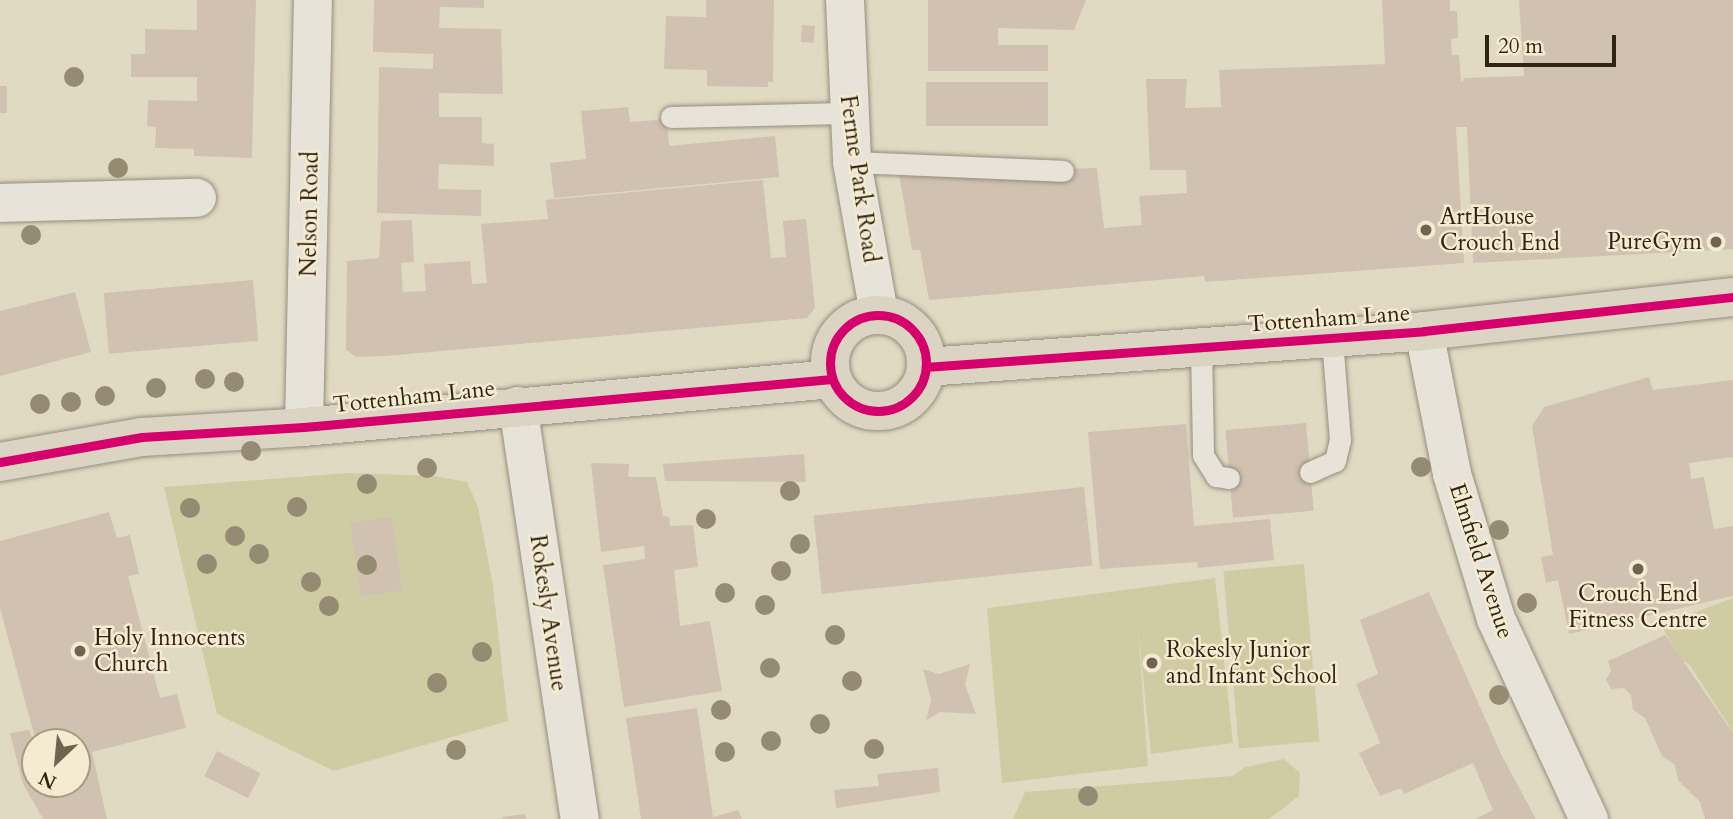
<!DOCTYPE html>
<style>
body{margin:0}
#map{position:relative;width:1733px;height:819px;overflow:hidden;background:#e1dac3;font-family:Cardo,serif}
div>[style]{position:absolute}
[style*='--x']{left:calc(var(--x)*1px);top:calc(var(--y)*1px);width:calc(var(--w)*1px);rotate:calc(var(--a)*1deg)}
.green>*{inset:0;background:#cfcca3;transform-origin:0 0}
.building>*{inset:0;background:#d1c1b1;transform-origin:0 0}
.roads{filter:drop-shadow(0 0 2px #948e7f) drop-shadow(0 0 2px #948e7f)}
.service>*{height:21px;margin:-10.5px;padding:0 10.5px;transform-origin:10.5px;border-radius:10.5px;background:#e7e3d8}
.minor>*{height:38px;margin:-19px;padding:0 19px;transform-origin:19px;border-radius:19px;background:#e7e3d8}
.tertiary>*{height:38px;margin:-19px;padding:0 19px;transform-origin:19px;border-radius:19px;background:#e7e3d8}
.primary>*{height:38px;margin:-19px;padding:0 19px;transform-origin:19px;border-radius:19px;background:#dbd4c3}
.primary>.ring{margin:-19px;padding:0;box-sizing:content-box;background:none;border:38px solid #dbd4c3;border-radius:50%}
.cycleway>*{height:9px;margin:-4.5px;padding:0 4.5px;transform-origin:4.5px;border-radius:4.5px;background:#d6006c}
.cycleway>.ring{margin:-4.5px;padding:0;box-sizing:content-box;background:none;border:9px solid #d6006c;border-radius:50%}
.trees>*{width:20px;height:20px;margin:-10px;border-radius:50%;background:#948b73}
.dots>*{width:19px;height:19px;translate:-50% -50%;box-sizing:border-box;border:4px solid #f4ebd0;border-radius:50%}
span{translate:-50% -50%;white-space:nowrap;text-align:center;line-height:1.15;-webkit-text-stroke:5px #f4ebd0;paint-order:stroke}
.street-label{font-size:23px;color:#312415}
.poi-label{font-size:23px;color:#312415}
.left{translate:0 -50%;text-align:left}
.right{translate:-100% -50%;text-align:right}
.north{position:absolute;left:21px;top:728px;width:70px;height:70px;box-sizing:border-box;background:#f4ebd0;border:2px solid #a69b85;border-radius:50%;rotate:206deg;font-size:19px;font-weight:700;line-height:28px;text-align:center;color:#312415}
.north::after{content:'';display:block;margin:auto;width:24px;height:32px;background:#6f6452;clip-path:polygon(50% 0,100% 100%,50% 72%,0 100%)}
.scale{position:absolute;left:1485px;top:35px;width:131px;height:32px;box-sizing:border-box;border:4px solid #312415;border-top:0;padding-left:9px;font-size:21px;line-height:24px;white-space:nowrap;color:#312415;-webkit-text-stroke:5px #f4ebd0;paint-order:stroke}
</style>
<div id="map">
<div class="green">
<i style="clip-path:polygon(349px 473px,435px 476px,467px 482px,478px 507px,493px 586px,508px 721px,334px 771px,217px 714px,164px 487px)"></i>
<i style="left:1304px;top:564px;width:178px;height:81px;rotate:85deg"></i>
<i style="clip-path:polygon(1215px 578px,1233px 743px,1151px 754px,1138px 629px,1148px 766px,1002px 783px,987px 608px)"></i>
<i style="clip-path:polygon(1733px 598px,1733px 732px,1689px 664px,1680px 660px,1661px 625px)"></i>
<i style="clip-path:polygon(1284px 759px,1300px 773px,1299px 796px,1269px 819px,1013px 819px,1025px 792px,1233px 776px,1245px 767px)"></i>
</div>
<div class="building">
<i style="clip-path:polygon(197px 0,256px 0,252px 158px,194px 156px,194px 149px,155px 148px,156px 127px,147px 126px,148px 100px,197px 101px,197px 77px,131px 77px,131px 54px,145px 54px,145px 29px,197px 30px)"></i>
<i style="clip-path:polygon(374px 0,484px 0,484px 8px,440px 7px,439px 28px,501px 29px,503px 94px,439px 93px,439px 117px,482px 117px,482px 143px,494px 144px,494px 166px,439px 164px,438px 189px,481px 190px,481px 216px,377px 213px,379px 67px,433px 69px,433px 54px,373px 52px)"></i>
<i style="clip-path:polygon(706px 0,774px 0,773px 82px,768px 82px,768px 87px,707px 86px,707px 70px,664px 69px,666px 16px,706px 17px)"></i>
<i style="clip-path:polygon(928px 0,1086px 0,1074px 30px,998px 28px,998px 45px,1048px 45px,1048px 71px,928px 71px)"></i>
<i style="clip-path:polygon(1382px 0,1450px 0,1450px 11px,1457px 11px,1458px 38px,1451px 39px,1452px 55px,1459px 55px,1461px 82px,1465px 78px,1524px 76px,1519px 0,1733px 0,1733px 249px,1473px 263px,1467px 127px,1456px 127px,1464px 263px,1205px 282px,1204px 276px,929px 300px,920px 250px,912px 250px,899px 174px,1097px 168px,1104px 228px,1142px 225px,1139px 196px,1187px 193px,1186px 170px,1150px 170px,1146px 79px,1187px 79px,1185px 108px,1221px 107px,1219px 70px,1385px 64px)"></i>
<i style="left:802px;top:25px;width:13px;height:17px;rotate:4deg"></i>
<i style="left:1048px;top:82px;width:44px;height:122px;rotate:90deg"></i>
<i style="left:0;top:86px;width:7px;height:27px"></i>
<i style="clip-path:polygon(628px 107px,630px 122px,667px 119px,669px 146px,775px 136px,779px 177px,554px 198px,550px 163px,586px 159px,581px 111px)"></i>
<i style="clip-path:polygon(763px 180px,771px 258px,786px 257px,783px 221px,806px 219px,815px 308px,807px 318px,386px 356px,357px 357px,346px 350px,347px 261px,379px 258px,381px 221px,412px 220px,414px 262px,401px 263px,403px 292px,426px 291px,424px 264px,470px 261px,472px 284px,487px 283px,481px 224px,548px 219px,546px 200px)"></i>
<i style="left:253px;top:280px;width:61px;height:150px;rotate:85deg"></i>
<i style="clip-path:polygon(75px 292px,91px 352px,0 376px,0 311px)"></i>
<i style="clip-path:polygon(1649px 377px,1653px 390px,1733px 380px,1733px 457px,1689px 463px,1691px 479px,1704px 477px,1714px 529px,1733px 526px,1733px 596px,1569px 634px,1558px 580px,1546px 583px,1541px 557px,1553px 555px,1532px 426px,1544px 407px)"></i>
<i style="left:1306px;top:423px;width:88px;height:81px;rotate:85deg"></i>
<i style="clip-path:polygon(1186px 424px,1194px 526px,1270px 519px,1274px 560px,1198px 568px,1197px 562px,1100px 569px,1088px 432px)"></i>
<i style="clip-path:polygon(804px 454px,806px 482px,665px 481px,663px 464px)"></i>
<i style="clip-path:polygon(591px 463px,629px 464px,628px 477px,656px 477px,663px 516px,669px 517px,670px 526px,693px 525px,698px 567px,674px 570px,680px 626px,710px 621px,722px 691px,624px 707px,603px 565px,645px 559px,644px 546px,601px 552px)"></i>
<i style="left:1084px;top:487px;width:79px;height:272px;rotate:84deg"></i>
<i style="clip-path:polygon(109px 512px,117px 538px,130px 535px,139px 574px,128px 576px,160px 698px,177px 694px,186px 728px,92px 752px,107px 819px,43px 819px,23px 784px,10px 733px,29px 730px,35px 745px,35px 784px,77px 784px,77px 742px,36px 742px,0 608px,0 541px)"></i>
<i style="left:392px;top:517px;width:74px;height:42px;rotate:82deg"></i>
<i style="clip-path:polygon(1429px 592px,1501px 754px,1536px 819px,1475px 819px,1493px 810px,1473px 763px,1404px 794px,1401px 788px,1380px 796px,1359px 753px,1380px 743px,1356px 684px,1378px 674px,1360px 620px)"></i>
<i style="clip-path:polygon(1665px 635px,1733px 733px,1733px 819px,1705px 819px,1700px 802px,1678px 780px,1675px 765px,1662px 756px,1645px 718px,1633px 710px,1631px 695px,1624px 688px,1611px 689px,1606px 679px,1611px 671px,1608px 661px)"></i>
<i style="clip-path:polygon(970px 664px,965px 685px,976px 714px,940px 712px,926px 720px,931px 700px,923px 669px,939px 674px)"></i>
<i style="clip-path:polygon(697px 708px,713px 817px,738px 810px,742px 819px,641px 819px,626px 718px)"></i>
<i style="left:217px;top:751px;width:49px;height:28px;rotate:27deg"></i>
<i style="clip-path:polygon(938px 768px,940px 792px,836px 808px,834px 790px,879px 786px,877px 774px)"></i>
<i style="clip-path:polygon(525px 814px,526px 819px,502px 819px,502px 817px)"></i>
</div>
<div class="roads">
<div class="service">
<i style="--x:671;--y:117;--w:175;--a:-1.3"></i>
<i style="--x:852;--y:162;--w:211;--a:2.4"></i>
<i style="--x:1201;--y:347;--w:108;--a:88.9"></i>
<i style="--x:1203;--y:455;--w:25;--a:58"></i>
<i style="--x:1216;--y:476;--w:13;--a:9"></i>
<i style="--x:1310;--y:472;--w:27;--a:-24"></i>
<i style="--x:1335;--y:461;--w:22;--a:-77"></i>
<i style="--x:1340;--y:440;--w:102;--a:-94.5"></i>
</div>
<div class="minor">
<i style="--x:0;--y:203;--w:197;--a:-1.5"></i>
<i style="--x:1424;--y:331;--w:146;--a:78.9"></i>
<i style="--x:1452;--y:474;--w:152;--a:73.1"></i>
<i style="--x:1496;--y:619;--w:221;--a:65.1"></i>
<i style="--x:304;--y:427;--w:427;--a:-88.8"></i>
</div>
<div class="tertiary">
<i style="--x:845;--y:0;--w:162;--a:87.5"></i>
<i style="--x:852;--y:162;--w:154;--a:79.9"></i>
<i style="--x:518;--y:406;--w:418;--a:81.5"></i>
</div>
<div class="primary">
<i class="ring" style="left:830px;top:315px;width:58px;height:58px"></i>
<i style="--x:926;--y:367;--w:499;--a:-4.1"></i>
<i style="--x:1424;--y:331;--w:311;--a:-6.3"></i>
<i style="--x:0;--y:462;--w:144;--a:-10"></i>
<i style="--x:142;--y:437;--w:162;--a:-3.5"></i>
<i style="--x:304;--y:427;--w:530;--a:-5.19"></i>
</div>
</div>
<div class="cycleway">
<i class="ring" style="left:830px;top:315px;width:87px;height:87px"></i>
<i style="--x:926;--y:367;--w:499;--a:-4.1"></i>
<i style="--x:1424;--y:331;--w:311;--a:-6.3"></i>
<i style="--x:0;--y:462;--w:144;--a:-10"></i>
<i style="--x:142;--y:437;--w:162;--a:-3.5"></i>
<i style="--x:304;--y:427;--w:530;--a:-5.19"></i>
</div>
<div class="trees">
<i style="left:74px;top:77px"></i>
<i style="left:118px;top:168px"></i>
<i style="left:31px;top:235px"></i>
<i style="left:205px;top:379px"></i>
<i style="left:234px;top:382px"></i>
<i style="left:156px;top:388px"></i>
<i style="left:105px;top:396px"></i>
<i style="left:71px;top:402px"></i>
<i style="left:40px;top:404px"></i>
<i style="left:251px;top:451px"></i>
<i style="left:1421px;top:467px"></i>
<i style="left:427px;top:468px"></i>
<i style="left:367px;top:484px"></i>
<i style="left:790px;top:491px"></i>
<i style="left:297px;top:507px"></i>
<i style="left:190px;top:508px"></i>
<i style="left:706px;top:519px"></i>
<i style="left:1499px;top:530px"></i>
<i style="left:235px;top:536px"></i>
<i style="left:800px;top:544px"></i>
<i style="left:259px;top:554px"></i>
<i style="left:207px;top:564px"></i>
<i style="left:367px;top:565px"></i>
<i style="left:781px;top:571px"></i>
<i style="left:311px;top:582px"></i>
<i style="left:725px;top:593px"></i>
<i style="left:1527px;top:603px"></i>
<i style="left:765px;top:605px"></i>
<i style="left:329px;top:606px"></i>
<i style="left:835px;top:635px"></i>
<i style="left:482px;top:652px"></i>
<i style="left:770px;top:668px"></i>
<i style="left:852px;top:681px"></i>
<i style="left:437px;top:683px"></i>
<i style="left:1499px;top:695px"></i>
<i style="left:721px;top:710px"></i>
<i style="left:820px;top:724px"></i>
<i style="left:771px;top:741px"></i>
<i style="left:874px;top:749px"></i>
<i style="left:456px;top:750px"></i>
<i style="left:725px;top:752px"></i>
<i style="left:1088px;top:796px"></i>
</div>
<div class="dots">
<i style="left:1426px;top:230px;background:#6f6452"></i>
<i style="left:1716px;top:242px;background:#6f6452"></i>
<i style="left:1638px;top:569px;background:#6f6452"></i>
<i style="left:80px;top:651px;background:#6f6452"></i>
<i style="left:1152px;top:663px;background:#6f6452"></i>
</div>
<div class="street-label">
<span style="left:859px;top:179px;rotate:82deg">Ferme Park Road</span>
<span style="left:310px;top:214px;rotate:-89deg">Nelson Road</span>
<span style="left:1329px;top:319px;rotate:-4deg">Tottenham Lane</span>
<span style="left:414px;top:397px;rotate:-6deg">Tottenham Lane</span>
<span style="left:1481px;top:561px;rotate:72deg">Elmfield Avenue</span>
<span style="left:548px;top:613px;rotate:82deg">Rokesly Avenue</span>
</div>
<div class="poi-label">
<span class="left" style="left:1440px;top:230px">ArtHouse<br>Crouch End</span>
<span class="right" style="left:1702px;top:242px">PureGym</span>
<span style="left:1638px;top:607px">Crouch End<br>Fitness Centre</span>
<span class="left" style="left:94px;top:651px">Holy Innocents<br>Church</span>
<span class="left" style="left:1166px;top:663px">Rokesly Junior<br>and Infant School</span>
</div>
<div class="north">N</div>
<div class="scale">20 m</div>
</div>
